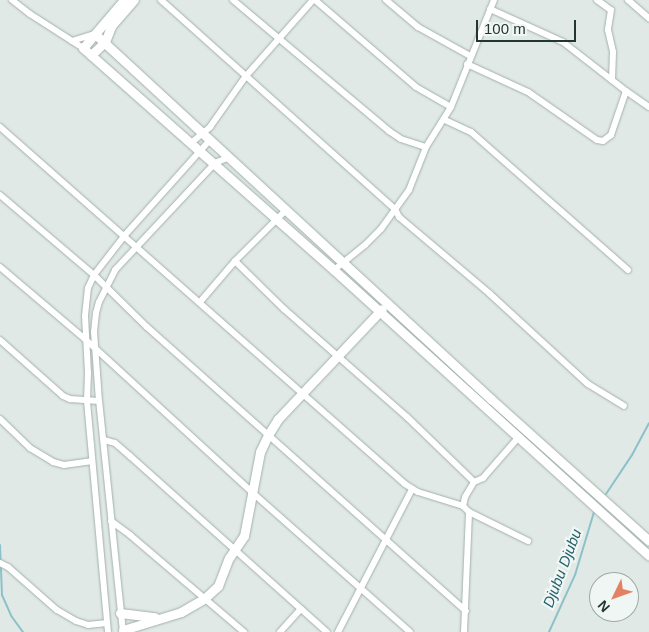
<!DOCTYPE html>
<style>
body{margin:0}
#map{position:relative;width:649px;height:632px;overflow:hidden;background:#e0e9e5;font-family:Arial,sans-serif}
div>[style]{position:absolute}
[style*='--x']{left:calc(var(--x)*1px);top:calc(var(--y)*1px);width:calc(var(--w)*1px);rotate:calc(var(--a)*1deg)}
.stream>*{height:2px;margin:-1px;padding:0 1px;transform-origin:1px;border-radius:1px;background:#8dc1c9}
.roads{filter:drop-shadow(0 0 1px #a3b0ab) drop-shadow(0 0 1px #a3b0ab)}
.street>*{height:6px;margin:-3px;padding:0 3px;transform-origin:3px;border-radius:3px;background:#fff}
.secondary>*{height:9px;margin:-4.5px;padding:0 4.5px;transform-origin:4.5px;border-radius:4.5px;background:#fff}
span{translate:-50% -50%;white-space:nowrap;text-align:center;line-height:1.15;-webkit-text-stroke:4.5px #f0f6f3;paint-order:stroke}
.water-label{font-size:15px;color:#23616c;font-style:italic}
.north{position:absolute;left:589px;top:572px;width:50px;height:50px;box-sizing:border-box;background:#f0f6f3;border:1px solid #9eaaa5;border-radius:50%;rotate:228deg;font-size:14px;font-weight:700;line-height:20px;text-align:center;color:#223731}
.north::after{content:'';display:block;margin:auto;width:18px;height:22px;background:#e28164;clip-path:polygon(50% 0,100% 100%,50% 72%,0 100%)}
.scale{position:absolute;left:476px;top:20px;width:100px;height:22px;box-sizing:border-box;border:2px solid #223731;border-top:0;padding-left:6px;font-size:15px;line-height:18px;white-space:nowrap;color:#223731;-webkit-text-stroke:4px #f0f6f3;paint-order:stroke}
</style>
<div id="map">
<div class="stream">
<i style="--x:606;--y:494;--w:47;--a:-56.3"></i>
<i style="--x:632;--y:455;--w:36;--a:-62"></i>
<i style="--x:0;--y:545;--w:50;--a:87.7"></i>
<i style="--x:2;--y:595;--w:24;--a:66"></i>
<i style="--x:12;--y:617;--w:19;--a:54"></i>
<i style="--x:549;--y:632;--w:63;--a:-65.5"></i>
<i style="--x:575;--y:575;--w:66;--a:-73.2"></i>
</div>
<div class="roads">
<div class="street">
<i style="--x:12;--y:0;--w:23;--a:38"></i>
<i style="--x:30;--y:14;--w:63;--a:32.7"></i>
<i style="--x:161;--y:0;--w:314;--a:41.8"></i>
<i style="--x:395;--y:209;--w:9;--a:63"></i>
<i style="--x:399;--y:217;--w:119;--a:40.2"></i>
<i style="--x:490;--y:294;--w:133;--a:42.6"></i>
<i style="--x:588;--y:384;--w:42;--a:31.4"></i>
<i style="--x:233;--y:0;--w:204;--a:40"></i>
<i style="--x:389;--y:131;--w:14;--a:34"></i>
<i style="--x:401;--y:139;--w:26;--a:18"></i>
<i style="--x:315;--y:0;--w:133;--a:40.7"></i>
<i style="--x:416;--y:87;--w:40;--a:29.7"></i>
<i style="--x:386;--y:0;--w:42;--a:40.2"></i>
<i style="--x:418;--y:27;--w:60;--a:29.1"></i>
<i style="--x:597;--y:0;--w:17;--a:36"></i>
<i style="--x:611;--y:10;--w:20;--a:99"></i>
<i style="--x:608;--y:30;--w:23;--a:77"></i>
<i style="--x:613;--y:52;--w:28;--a:92"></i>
<i style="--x:628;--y:0;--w:28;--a:41"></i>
<i style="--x:490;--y:9;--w:80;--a:24.3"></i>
<i style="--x:563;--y:42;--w:80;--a:37.9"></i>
<i style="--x:626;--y:91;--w:28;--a:35"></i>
<i style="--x:72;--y:41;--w:24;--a:-17"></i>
<i style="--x:467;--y:64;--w:67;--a:24.7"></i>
<i style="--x:528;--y:92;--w:84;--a:34.8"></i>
<i style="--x:597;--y:140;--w:6;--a:9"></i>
<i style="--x:603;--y:141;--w:10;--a:-37"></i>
<i style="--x:611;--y:135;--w:46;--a:-71.2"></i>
<i style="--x:445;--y:120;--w:29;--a:25"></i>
<i style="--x:471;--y:132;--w:209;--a:41.3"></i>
<i style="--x:0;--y:127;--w:540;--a:41.4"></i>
<i style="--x:405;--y:484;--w:15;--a:32"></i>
<i style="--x:418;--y:492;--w:47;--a:17.3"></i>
<i style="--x:191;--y:143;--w:25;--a:-40"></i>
<i style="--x:210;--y:127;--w:62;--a:-54.8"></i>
<i style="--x:246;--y:76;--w:101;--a:-48.6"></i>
<i style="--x:0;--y:195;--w:123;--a:40.4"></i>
<i style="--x:94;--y:275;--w:74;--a:44.5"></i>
<i style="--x:147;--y:327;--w:427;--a:41.7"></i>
<i style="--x:235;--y:261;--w:69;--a:44.4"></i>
<i style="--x:284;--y:309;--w:164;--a:41.3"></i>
<i style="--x:407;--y:417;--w:93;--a:44.1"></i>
<i style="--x:0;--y:267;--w:111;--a:40.3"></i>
<i style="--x:85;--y:339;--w:229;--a:42.5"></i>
<i style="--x:254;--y:494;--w:208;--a:41.5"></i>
<i style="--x:334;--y:270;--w:40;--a:-39"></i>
<i style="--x:365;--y:245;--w:23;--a:-45"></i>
<i style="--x:381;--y:229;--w:48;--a:-54.3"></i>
<i style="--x:409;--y:190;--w:46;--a:-68.4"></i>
<i style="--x:426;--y:147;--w:47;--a:-58"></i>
<i style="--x:451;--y:107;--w:115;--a:-68.1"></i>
<i style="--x:200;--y:302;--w:54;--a:-49.5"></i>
<i style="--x:235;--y:261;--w:72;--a:-45"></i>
<i style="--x:0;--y:340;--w:84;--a:41.6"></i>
<i style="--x:63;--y:396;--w:8;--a:23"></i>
<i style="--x:70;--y:399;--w:29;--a:4"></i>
<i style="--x:0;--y:419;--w:42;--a:44"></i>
<i style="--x:30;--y:448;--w:27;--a:31"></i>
<i style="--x:53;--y:462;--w:11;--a:15"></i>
<i style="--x:64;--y:465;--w:27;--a:-8"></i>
<i style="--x:104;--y:440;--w:11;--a:15"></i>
<i style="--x:115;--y:443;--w:20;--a:41"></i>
<i style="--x:130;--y:456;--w:264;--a:41.8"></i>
<i style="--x:469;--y:512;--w:66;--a:26.2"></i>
<i style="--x:111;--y:521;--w:24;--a:36"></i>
<i style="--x:130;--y:535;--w:150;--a:40.4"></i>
<i style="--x:0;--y:563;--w:9;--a:27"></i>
<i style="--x:8;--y:567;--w:65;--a:41.3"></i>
<i style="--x:57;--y:610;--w:22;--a:30"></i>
<i style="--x:76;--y:621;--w:13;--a:18"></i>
<i style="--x:88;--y:625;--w:19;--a:-6"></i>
<i style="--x:108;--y:632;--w:232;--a:-95.2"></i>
<i style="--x:87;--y:401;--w:28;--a:-88"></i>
<i style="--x:88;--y:373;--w:57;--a:-93"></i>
<i style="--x:85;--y:316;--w:28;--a:-84"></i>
<i style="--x:88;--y:288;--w:14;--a:-65"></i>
<i style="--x:94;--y:275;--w:51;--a:-52.2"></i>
<i style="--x:125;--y:235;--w:126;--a:-48.2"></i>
<i style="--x:123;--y:632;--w:232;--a:-95.9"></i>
<i style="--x:99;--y:401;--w:69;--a:-94.1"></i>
<i style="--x:94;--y:332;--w:19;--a:-84"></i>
<i style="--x:96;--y:313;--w:11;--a:-75"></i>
<i style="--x:99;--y:302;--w:36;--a:-63"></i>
<i style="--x:115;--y:270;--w:146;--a:-46.9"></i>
<i style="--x:215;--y:163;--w:13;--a:-23"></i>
<i style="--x:280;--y:632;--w:31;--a:-48"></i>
<i style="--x:338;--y:632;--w:161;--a:-62.6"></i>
<i style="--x:464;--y:632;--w:120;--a:-87.6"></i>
<i style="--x:469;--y:512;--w:8;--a:-135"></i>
<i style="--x:463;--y:506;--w:9;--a:-77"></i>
<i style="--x:465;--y:497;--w:17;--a:-59"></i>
<i style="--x:474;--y:482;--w:10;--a:-24"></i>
<i style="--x:483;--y:478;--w:52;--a:-48.9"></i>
</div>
<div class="secondary">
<i style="--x:124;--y:0;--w:63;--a:130.5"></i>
<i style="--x:83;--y:48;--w:335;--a:41.5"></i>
<i style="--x:334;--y:270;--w:425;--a:42.2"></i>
<i style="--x:95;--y:34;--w:539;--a:42.67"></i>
<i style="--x:491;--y:399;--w:212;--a:41.9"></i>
<i style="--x:91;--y:55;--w:19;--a:-43"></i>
<i style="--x:105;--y:42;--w:17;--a:-69"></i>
<i style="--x:111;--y:26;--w:35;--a:-49"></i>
<i style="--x:120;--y:613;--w:35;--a:7"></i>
<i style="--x:123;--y:630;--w:61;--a:-17.2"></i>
<i style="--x:181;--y:612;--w:28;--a:-30"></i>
<i style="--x:205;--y:598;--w:18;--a:-43"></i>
<i style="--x:218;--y:586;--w:30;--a:-69"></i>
<i style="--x:229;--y:558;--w:27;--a:-56"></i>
<i style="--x:244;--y:536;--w:86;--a:-79.2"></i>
<i style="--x:260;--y:452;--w:19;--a:-65"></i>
<i style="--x:268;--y:435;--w:19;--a:-58"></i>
<i style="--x:278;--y:419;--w:151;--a:-46.6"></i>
</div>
</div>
<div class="water-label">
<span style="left:562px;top:568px;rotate:-69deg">Djubu Djubu</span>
</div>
<div class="north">N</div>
<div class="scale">100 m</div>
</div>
